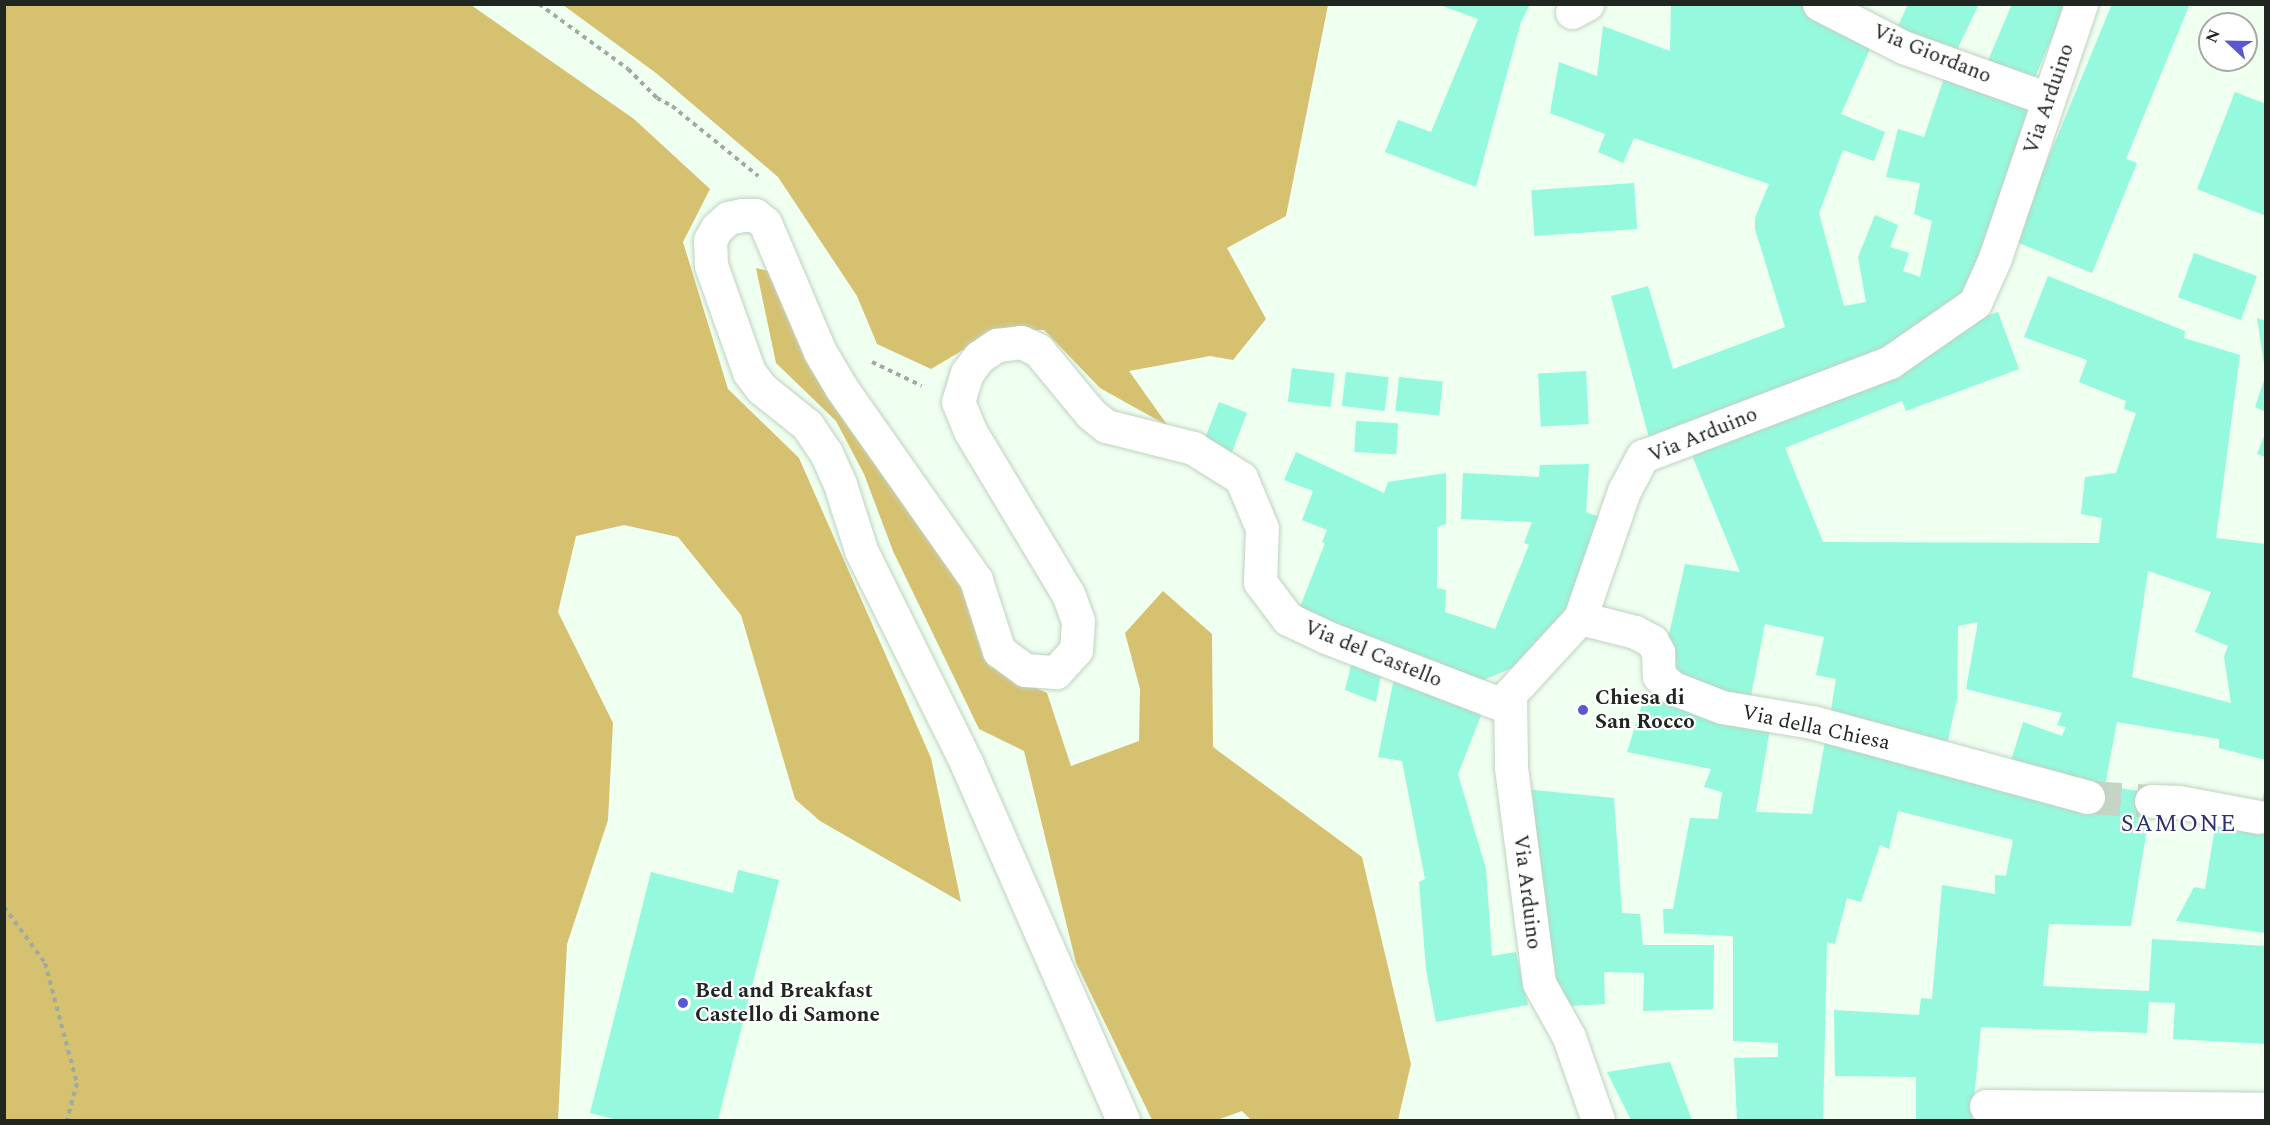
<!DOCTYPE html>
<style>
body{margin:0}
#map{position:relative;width:2270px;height:1125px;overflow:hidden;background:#effff0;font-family:Spectral,serif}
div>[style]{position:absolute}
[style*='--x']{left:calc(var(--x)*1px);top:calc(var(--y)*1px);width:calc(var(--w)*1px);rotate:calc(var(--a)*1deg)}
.forest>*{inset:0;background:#d6c171}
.building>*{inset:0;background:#95f9dd;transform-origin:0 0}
.street-tunnel>*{height:33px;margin-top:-16.5px;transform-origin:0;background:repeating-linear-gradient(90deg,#c6d4c6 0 33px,transparent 0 49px)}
.path>*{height:4px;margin-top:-2px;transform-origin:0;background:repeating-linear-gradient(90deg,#9faba0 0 4.5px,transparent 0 9px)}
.roads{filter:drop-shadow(0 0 2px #c0d2c1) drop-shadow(0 0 2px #c0d2c1)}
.street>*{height:33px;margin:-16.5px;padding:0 16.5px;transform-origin:16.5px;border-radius:16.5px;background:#fff}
.dots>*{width:16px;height:16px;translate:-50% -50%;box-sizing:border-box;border:3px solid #fff;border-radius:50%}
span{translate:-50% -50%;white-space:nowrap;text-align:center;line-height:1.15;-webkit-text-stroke:4.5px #fff;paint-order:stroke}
.street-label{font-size:21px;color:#202620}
.poi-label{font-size:21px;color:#202620;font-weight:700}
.left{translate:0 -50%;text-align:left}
.quarter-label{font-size:24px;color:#2f316c;letter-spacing:1.5px}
.frame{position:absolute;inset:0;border:6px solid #202620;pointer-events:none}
.north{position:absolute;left:2198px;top:12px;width:60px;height:60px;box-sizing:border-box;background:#fff;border:2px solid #a6a8a6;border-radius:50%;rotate:292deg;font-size:16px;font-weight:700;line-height:24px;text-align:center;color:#202620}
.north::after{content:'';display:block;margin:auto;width:21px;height:27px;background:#5859d0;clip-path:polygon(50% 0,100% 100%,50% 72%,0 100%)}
</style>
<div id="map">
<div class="forest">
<i style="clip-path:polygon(5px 4px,471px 5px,634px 119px,710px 189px,683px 242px,728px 389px,799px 458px,931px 758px,961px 902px,820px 821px,795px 799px,741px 615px,678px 537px,624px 525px,576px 536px,558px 612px,613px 723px,608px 820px,567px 944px,558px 1120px,5px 1120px)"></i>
<i style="clip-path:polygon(563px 5px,1328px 5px,1286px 216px,1227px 248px,1266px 319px,1233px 360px,1210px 356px,1129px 371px,1168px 426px,1100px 388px,1044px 330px,997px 330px,931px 369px,877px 344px,857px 296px,778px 177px,656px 73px)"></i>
<i style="clip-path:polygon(756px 268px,777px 273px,974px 601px,996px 669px,1047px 693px,1071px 766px,1139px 741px,1140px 689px,1125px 633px,1163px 591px,1212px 634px,1213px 747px,1362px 857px,1411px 1064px,1398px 1120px,1251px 1120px,1242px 1111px,1217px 1120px,1152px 1120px,1076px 963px,1024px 751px,979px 729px,893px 551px,864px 474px,836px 421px,776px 363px)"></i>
</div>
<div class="building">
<i style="clip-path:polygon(1437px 4px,1530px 4px,1521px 22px,1476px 187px,1385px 152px,1398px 120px,1431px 132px,1478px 19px)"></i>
<i style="clip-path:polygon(1671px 4px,1802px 4px,1874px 40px,1841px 114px,1885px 132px,1874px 161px,1843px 150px,1819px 213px,1844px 306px,1866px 302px,1858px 257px,1875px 215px,1898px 225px,1890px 247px,1909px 253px,1903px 271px,1920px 277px,1932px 221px,1914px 214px,1920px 183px,1886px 177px,1898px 129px,1924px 137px,1945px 75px,2034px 103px,1975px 272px,1957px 299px,1902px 340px,1651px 445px,1611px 296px,1648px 286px,1673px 369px,1785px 327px,1755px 229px,1755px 218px,1769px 184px,1634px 138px,1623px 163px,1598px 152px,1605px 134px,1550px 113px,1559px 62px,1597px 76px,1603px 26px,1670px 51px)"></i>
<i style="clip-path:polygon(1908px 4px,1979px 4px,1952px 60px,1895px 33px)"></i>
<i style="clip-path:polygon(2012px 4px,2058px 4px,2065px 7px,2032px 84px,1986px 65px)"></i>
<i style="clip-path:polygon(2112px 4px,2189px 6px,2126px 159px,2137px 163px,2092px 273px,2014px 241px)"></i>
<i style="clip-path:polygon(2235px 92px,2266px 104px,2266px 216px,2197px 189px)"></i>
<i style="left:1634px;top:183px;width:46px;height:103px;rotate:86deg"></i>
<i style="left:2194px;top:253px;width:67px;height:47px;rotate:20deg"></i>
<i style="clip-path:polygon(evenodd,2048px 276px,2185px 331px,2184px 338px,2240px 355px,2216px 538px,2266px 544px,2266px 760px,2219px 748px,2219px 739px,2117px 722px,2105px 786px,2153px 793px,2131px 926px,2049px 924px,2043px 986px,2149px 991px,2152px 939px,2266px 946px,2266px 1044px,2173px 1039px,2175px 1003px,2149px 1002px,2147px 1033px,1981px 1027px,1972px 1120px,1916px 1120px,1916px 1077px,1835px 1076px,1834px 1010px,1919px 1015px,1921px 998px,1932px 999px,1942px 885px,1995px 894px,1995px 875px,2006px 876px,2013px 840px,1898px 811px,1889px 849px,1880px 845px,1861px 902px,1847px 898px,1835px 944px,1827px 942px,1823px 1120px,1737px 1120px,1734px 1058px,1778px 1057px,1778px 1043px,1733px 1041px,1733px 936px,1664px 933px,1663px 909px,1673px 909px,1690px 818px,1718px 819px,1722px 792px,1704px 787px,1711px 769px,1627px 752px,1645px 695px,1771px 723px,1756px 812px,1812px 814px,1827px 730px,2001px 783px,2086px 815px,2089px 791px,2009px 767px,2023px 722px,2062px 736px,2066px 727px,2057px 725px,2062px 713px,1966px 689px,1978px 622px,1958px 626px,1957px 699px,1945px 754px,1829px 722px,1836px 679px,1816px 675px,1824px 637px,1765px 624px,1749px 706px,1662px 665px,1685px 564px,1740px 572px,1689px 448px,1961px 324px,1998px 312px,2019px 369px,1906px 411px,1902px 401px,1785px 448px,1823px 542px,2099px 543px,2102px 518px,2081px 514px,2085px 477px,2116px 473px,2136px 413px,2124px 409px,2126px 401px,2079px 382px,2087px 360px,2024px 337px,2048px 276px,2148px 571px,2211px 592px,2195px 632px,2228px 646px,2224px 657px,2231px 703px,2132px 677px,2148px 571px)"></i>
<i style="clip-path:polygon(2257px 318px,2266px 321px,2266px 364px,2264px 364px)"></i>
<i style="left:1292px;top:368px;width:43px;height:34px;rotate:7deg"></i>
<i style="left:1586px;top:371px;width:53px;height:48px;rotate:87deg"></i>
<i style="left:1346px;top:372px;width:43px;height:34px;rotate:7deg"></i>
<i style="left:1399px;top:377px;width:44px;height:34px;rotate:6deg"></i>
<i style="clip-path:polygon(2265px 377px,2266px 377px,2266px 412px,2255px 407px)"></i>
<i style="left:1219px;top:402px;width:30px;height:45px;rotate:21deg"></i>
<i style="left:1356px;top:421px;width:42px;height:31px;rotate:3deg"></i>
<i style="clip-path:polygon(2265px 434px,2266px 434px,2266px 457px,2257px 454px)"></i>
<i style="clip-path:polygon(1296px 452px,1384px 493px,1388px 482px,1446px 473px,1446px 524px,1437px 527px,1437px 588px,1446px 590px,1445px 612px,1495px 629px,1529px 545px,1524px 543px,1532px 522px,1461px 519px,1463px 473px,1539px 477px,1540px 465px,1589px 464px,1586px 512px,1609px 521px,1591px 570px,1533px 659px,1479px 682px,1403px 653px,1300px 607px,1325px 543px,1322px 542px,1327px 530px,1302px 520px,1313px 491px,1284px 480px)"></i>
<i style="clip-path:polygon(1352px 661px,1381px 674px,1376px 702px,1345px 690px)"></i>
<i style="clip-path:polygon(1394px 678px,1482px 713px,1458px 774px,1486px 869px,1492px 956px,1516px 952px,1528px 1005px,1436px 1022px,1426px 969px,1419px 882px,1425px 879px,1402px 761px,1378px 757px)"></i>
<i style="clip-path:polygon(1525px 789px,1614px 798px,1622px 913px,1640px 914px,1643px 945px,1714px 945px,1713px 1009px,1643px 1011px,1644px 973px,1604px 972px,1605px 1004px,1571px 1006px,1550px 981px)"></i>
<i style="clip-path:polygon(2264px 791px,2266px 933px,2176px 921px,2194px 887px,2205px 889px,2217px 815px,2259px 817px)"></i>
<i style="clip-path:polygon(738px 870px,779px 880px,718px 1120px,618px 1120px,590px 1113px,651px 872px,733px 893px)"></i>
<i style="clip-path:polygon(1670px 1062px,1692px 1120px,1631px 1120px,1607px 1072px)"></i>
</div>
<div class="street-tunnel">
<i style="--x:2088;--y:797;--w:63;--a:3.6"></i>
</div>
<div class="path">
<i style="--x:539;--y:4;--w:110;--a:36.1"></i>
<i style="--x:628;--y:69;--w:41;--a:45"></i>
<i style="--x:657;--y:98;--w:17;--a:28"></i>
<i style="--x:672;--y:106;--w:111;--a:39.1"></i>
<i style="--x:872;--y:362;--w:55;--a:25.6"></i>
<i style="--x:4;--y:907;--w:69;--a:53.8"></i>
<i style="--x:45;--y:963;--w:124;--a:75.1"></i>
<i style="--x:77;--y:1083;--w:38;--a:105"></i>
</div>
<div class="roads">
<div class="street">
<i style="--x:1819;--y:4;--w:94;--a:27.1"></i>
<i style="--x:1903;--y:47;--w:154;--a:19.7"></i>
<i style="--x:1572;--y:12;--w:17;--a:-28"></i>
<i style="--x:1580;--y:618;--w:57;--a:14.3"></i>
<i style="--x:1635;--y:632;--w:19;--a:28"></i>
<i style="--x:1652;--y:641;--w:13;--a:61"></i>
<i style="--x:1658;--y:652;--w:24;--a:88"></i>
<i style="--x:1659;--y:676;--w:18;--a:41"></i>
<i style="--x:1673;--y:688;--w:53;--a:21.2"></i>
<i style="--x:1722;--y:707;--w:91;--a:9.5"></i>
<i style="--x:1812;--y:722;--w:286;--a:15.2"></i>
<i style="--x:2151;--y:801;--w:28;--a:2"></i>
<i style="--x:2179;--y:802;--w:81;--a:10.6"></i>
<i style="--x:1986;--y:1106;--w:280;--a:0.6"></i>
<i style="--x:1123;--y:1120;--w:389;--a:-113.7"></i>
<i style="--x:967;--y:764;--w:239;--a:-116.4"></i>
<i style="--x:861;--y:550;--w:69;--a:-107.7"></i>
<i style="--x:840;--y:484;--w:34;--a:-114"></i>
<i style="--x:826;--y:453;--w:34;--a:-124"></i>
<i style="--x:807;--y:425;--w:59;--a:-141.2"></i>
<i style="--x:761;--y:388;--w:20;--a:-127"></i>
<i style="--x:749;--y:372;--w:114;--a:-109.6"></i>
<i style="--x:711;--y:265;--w:25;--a:-92"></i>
<i style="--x:710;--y:240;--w:14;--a:-60"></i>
<i style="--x:717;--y:228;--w:15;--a:-42"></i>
<i style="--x:728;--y:218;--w:14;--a:-12"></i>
<i style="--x:742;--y:215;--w:13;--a:0"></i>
<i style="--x:755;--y:215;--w:13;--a:39"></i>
<i style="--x:765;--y:223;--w:140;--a:66.9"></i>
<i style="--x:820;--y:352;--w:43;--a:59.3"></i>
<i style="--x:842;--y:389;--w:233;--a:54.9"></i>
<i style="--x:976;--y:580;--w:75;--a:72.1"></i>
<i style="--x:999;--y:651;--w:32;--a:36"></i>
<i style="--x:1025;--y:670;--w:31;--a:4"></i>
<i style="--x:1056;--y:672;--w:30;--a:-48"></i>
<i style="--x:1076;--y:650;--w:29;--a:-86"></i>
<i style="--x:1078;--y:621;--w:29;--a:-110"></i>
<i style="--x:1068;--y:594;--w:190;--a:-121"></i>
<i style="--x:970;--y:431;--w:31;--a:-112"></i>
<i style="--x:958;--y:402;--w:30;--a:-73"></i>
<i style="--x:967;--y:373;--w:20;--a:-53"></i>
<i style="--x:979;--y:357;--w:22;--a:-34"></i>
<i style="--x:997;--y:345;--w:24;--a:-7"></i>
<i style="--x:1021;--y:342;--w:19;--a:25"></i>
<i style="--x:1038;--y:350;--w:83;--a:50.4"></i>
<i style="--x:1091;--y:414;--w:19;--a:39"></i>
<i style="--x:1106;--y:426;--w:90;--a:14.2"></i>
<i style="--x:1193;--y:448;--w:57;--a:32"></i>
<i style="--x:1241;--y:478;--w:54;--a:67.2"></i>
<i style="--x:1262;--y:528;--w:54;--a:92.1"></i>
<i style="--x:1260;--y:582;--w:46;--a:52.9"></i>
<i style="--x:1288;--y:619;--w:42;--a:25.3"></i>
<i style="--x:1326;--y:637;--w:195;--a:21"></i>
<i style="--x:1598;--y:1120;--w:88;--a:-109.3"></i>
<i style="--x:1569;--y:1037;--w:62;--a:-119.1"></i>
<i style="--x:1539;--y:983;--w:219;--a:-97.4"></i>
<i style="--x:1511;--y:766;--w:72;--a:-90.8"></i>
<i style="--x:1510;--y:694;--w:103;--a:-47.4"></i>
<i style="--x:1580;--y:618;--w:134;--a:-70.9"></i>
<i style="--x:1624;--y:491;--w:40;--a:-62"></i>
<i style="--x:1643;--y:456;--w:264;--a:-20.8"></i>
<i style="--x:1890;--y:362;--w:103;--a:-34.8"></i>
<i style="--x:1975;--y:303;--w:49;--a:-66"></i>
<i style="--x:1995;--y:258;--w:268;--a:-71.3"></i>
</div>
</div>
<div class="dots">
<i style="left:1583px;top:710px;background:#5859d0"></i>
<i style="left:683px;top:1003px;background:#5859d0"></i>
</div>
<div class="street-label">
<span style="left:1932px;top:54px;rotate:22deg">Via Giordano</span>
<span style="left:2049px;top:99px;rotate:-71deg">Via Arduino</span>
<span style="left:1703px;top:435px;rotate:-22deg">Via Arduino</span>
<span style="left:1373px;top:654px;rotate:22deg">Via del Castello</span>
<span style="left:1816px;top:728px;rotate:12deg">Via della Chiesa</span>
<span style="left:1527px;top:892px;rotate:83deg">Via Arduino</span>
</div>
<div class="poi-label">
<span class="left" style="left:1595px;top:710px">Chiesa di<br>San Rocco</span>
<span class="left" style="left:695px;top:1003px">Bed and Breakfast<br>Castello di Samone</span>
</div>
<div class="quarter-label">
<span style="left:2179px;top:825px">SAMONE</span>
</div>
<div class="frame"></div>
<div class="north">N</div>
</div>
